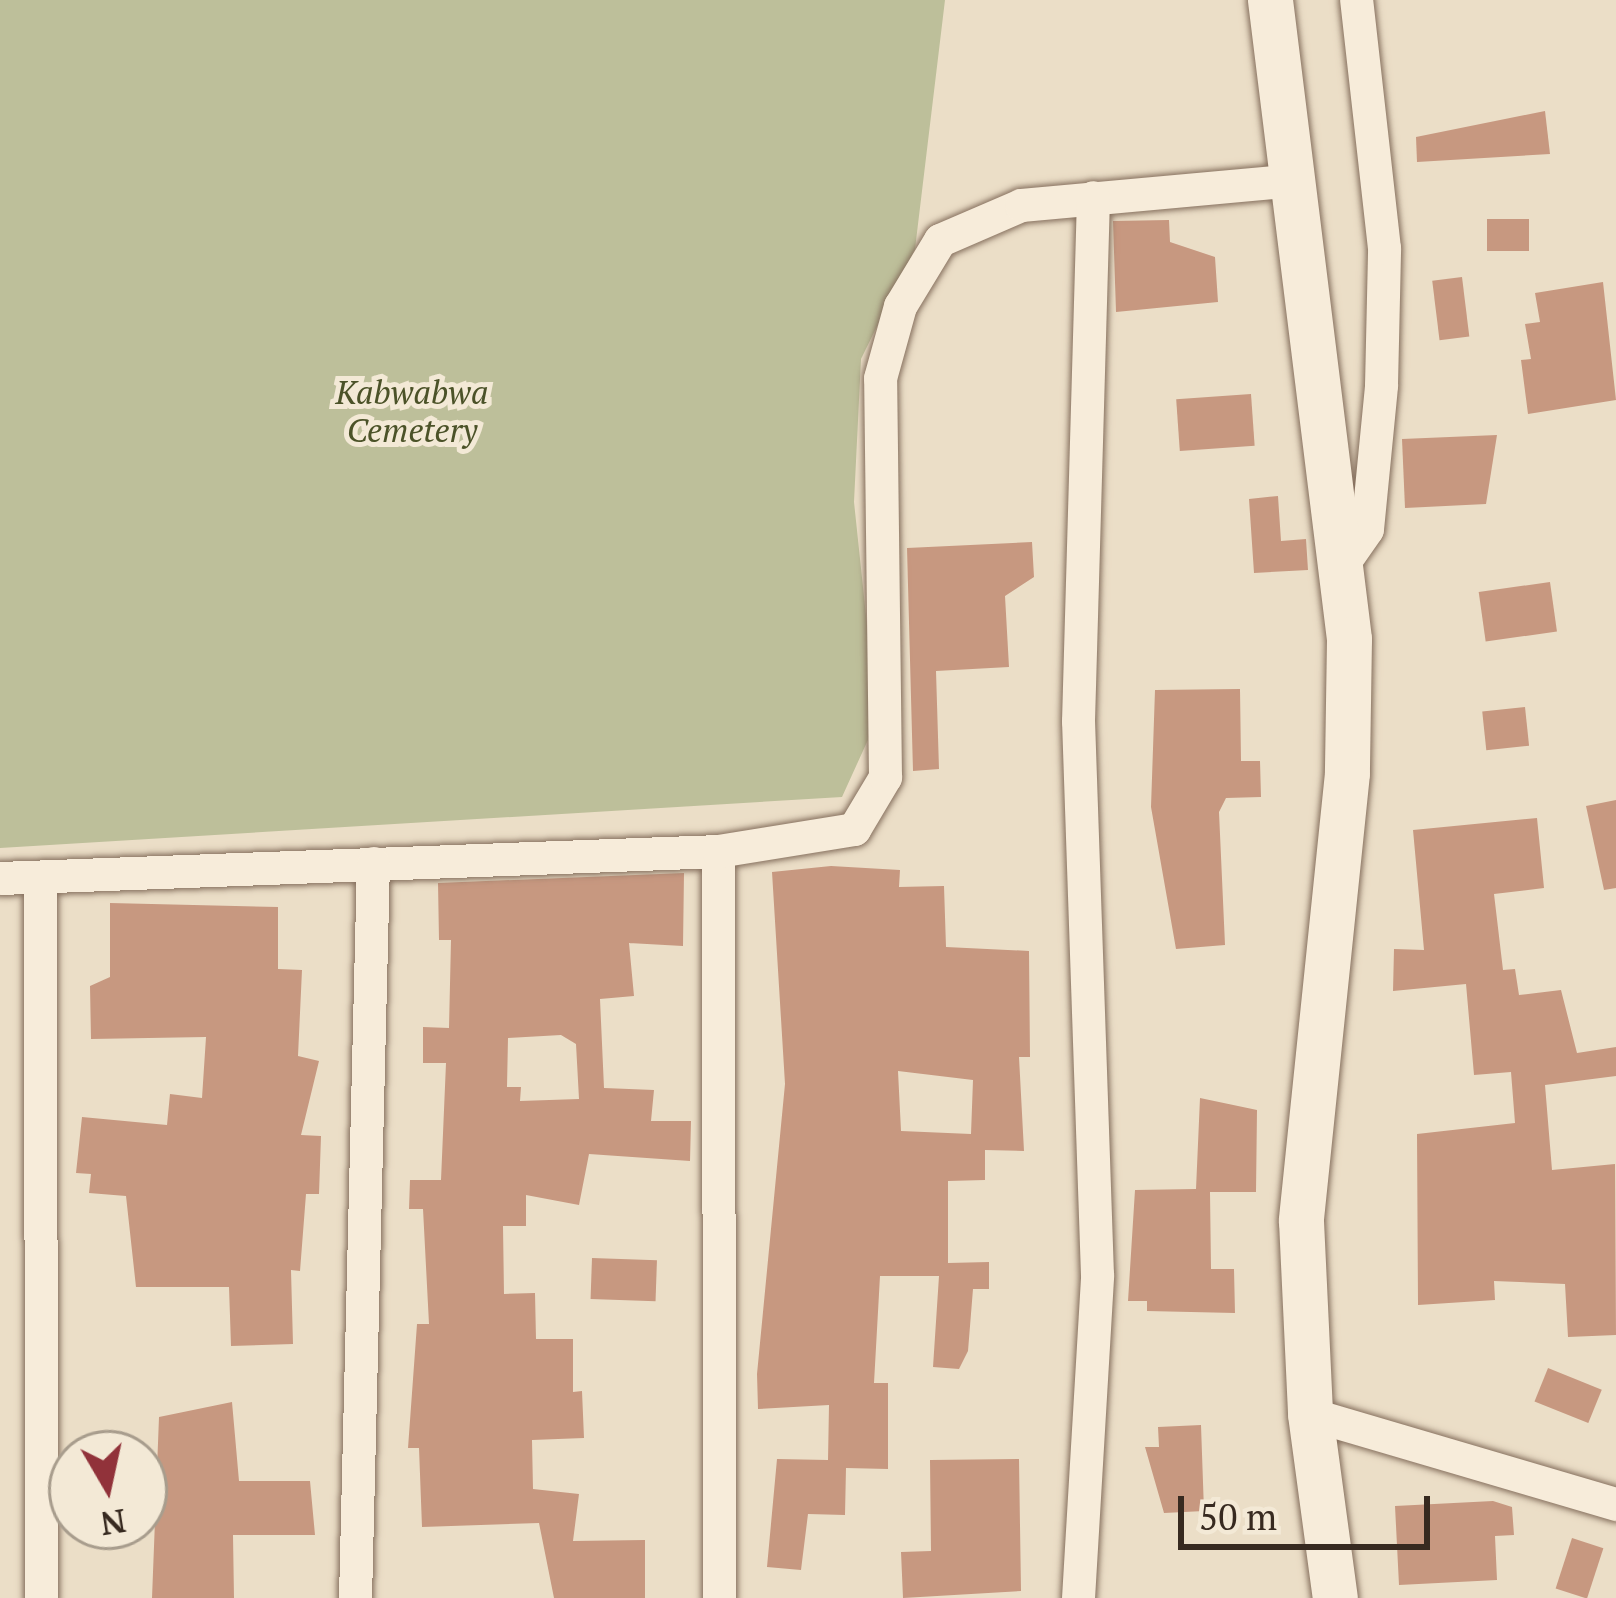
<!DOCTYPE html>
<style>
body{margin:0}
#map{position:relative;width:1616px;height:1598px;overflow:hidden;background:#ebdec7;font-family:"PT Serif",serif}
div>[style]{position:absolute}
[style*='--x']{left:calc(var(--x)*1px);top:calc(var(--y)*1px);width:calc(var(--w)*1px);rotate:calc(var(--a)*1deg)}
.cemetery>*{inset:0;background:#bdbf9a}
.building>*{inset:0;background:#c79880;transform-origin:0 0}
.roads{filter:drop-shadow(0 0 3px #86705e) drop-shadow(0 0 3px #86705e)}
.street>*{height:33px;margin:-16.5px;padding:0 16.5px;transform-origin:16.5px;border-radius:16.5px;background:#f7ecda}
.secondary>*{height:45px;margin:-22.5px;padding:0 22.5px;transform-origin:22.5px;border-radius:22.5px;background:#f7ecda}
span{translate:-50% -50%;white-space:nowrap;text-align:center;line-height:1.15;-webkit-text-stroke:10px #f3e9d6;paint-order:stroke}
.park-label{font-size:33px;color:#4b5228;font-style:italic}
.north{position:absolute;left:48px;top:1430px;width:120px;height:120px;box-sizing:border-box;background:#f3e9d6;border:3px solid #a89d8d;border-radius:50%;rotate:171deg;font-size:33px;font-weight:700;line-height:48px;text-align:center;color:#372a20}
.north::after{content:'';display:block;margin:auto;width:42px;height:54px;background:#91323a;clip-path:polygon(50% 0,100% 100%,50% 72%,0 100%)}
.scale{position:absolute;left:1178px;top:1496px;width:252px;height:54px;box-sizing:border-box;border:6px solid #372a20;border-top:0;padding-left:15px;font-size:36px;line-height:42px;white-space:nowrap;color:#372a20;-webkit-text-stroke:9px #f3e9d6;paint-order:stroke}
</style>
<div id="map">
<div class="cemetery">
<i style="clip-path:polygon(0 0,945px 0,915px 249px,861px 359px,854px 502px,877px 720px,842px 797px,0 848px)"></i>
</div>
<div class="building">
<i style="clip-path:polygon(1545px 111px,1550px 154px,1417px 162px,1416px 137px)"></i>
<i style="left:1529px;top:219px;width:32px;height:42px;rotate:90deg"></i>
<i style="clip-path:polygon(1169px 220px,1170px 242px,1215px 257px,1218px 302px,1116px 312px,1113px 221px)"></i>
<i style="left:1462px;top:277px;width:60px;height:30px;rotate:83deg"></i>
<i style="clip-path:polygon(1603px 282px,1616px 400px,1528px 414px,1521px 360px,1531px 359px,1525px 324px,1540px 322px,1535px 293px)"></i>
<i style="left:1251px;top:394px;width:52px;height:75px;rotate:86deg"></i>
<i style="clip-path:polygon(1497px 435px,1486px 504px,1405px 508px,1402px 439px)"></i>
<i style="clip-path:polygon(1278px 496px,1281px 541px,1306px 539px,1308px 570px,1254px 573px,1249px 499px)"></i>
<i style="clip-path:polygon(1032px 542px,1034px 577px,1005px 596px,1009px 667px,936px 671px,939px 769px,913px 771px,907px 548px)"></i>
<i style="left:1550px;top:582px;width:50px;height:72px;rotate:82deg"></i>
<i style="clip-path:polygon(1240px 689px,1241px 761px,1260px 761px,1261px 797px,1226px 798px,1219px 812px,1225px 945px,1176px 949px,1151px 807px,1155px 690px)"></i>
<i style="left:1525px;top:707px;width:39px;height:43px;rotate:84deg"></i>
<i style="clip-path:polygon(1616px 800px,1616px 888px,1604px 890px,1586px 806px)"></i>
<i style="clip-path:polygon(1537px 818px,1544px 888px,1494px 894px,1503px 970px,1515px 969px,1519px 995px,1561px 990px,1577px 1053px,1616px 1047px,1616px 1076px,1545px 1085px,1552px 1170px,1615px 1164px,1616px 1335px,1568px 1337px,1565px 1284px,1494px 1281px,1495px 1300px,1418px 1305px,1417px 1134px,1515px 1123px,1511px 1072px,1474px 1075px,1466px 984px,1393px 991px,1394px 949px,1424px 950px,1413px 830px)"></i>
<i style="clip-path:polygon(evenodd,831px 866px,900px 870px,899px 887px,944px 886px,946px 947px,1029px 951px,1030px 1057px,1019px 1057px,1024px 1151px,985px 1150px,985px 1180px,948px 1181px,948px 1263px,989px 1262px,989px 1289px,973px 1289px,968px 1351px,959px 1369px,933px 1367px,939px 1276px,880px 1276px,874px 1383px,888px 1383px,888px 1469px,846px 1468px,845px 1515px,808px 1514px,801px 1570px,767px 1567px,777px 1459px,828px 1460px,829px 1405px,758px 1409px,757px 1374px,785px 1084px,772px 872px,831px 866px,898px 1071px,973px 1080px,971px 1134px,901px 1131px,898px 1071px)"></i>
<i style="clip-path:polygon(evenodd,684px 873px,683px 946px,629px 943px,634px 996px,600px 999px,604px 1088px,654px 1090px,651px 1121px,691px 1121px,690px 1161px,589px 1154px,579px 1205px,526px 1195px,526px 1226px,503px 1226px,504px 1294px,535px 1293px,536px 1339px,573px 1339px,573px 1392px,582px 1391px,584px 1438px,532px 1440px,533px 1489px,579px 1494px,573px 1541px,645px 1540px,645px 1598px,554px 1598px,539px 1523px,422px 1527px,419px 1448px,408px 1448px,417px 1324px,429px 1324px,423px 1209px,409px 1209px,410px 1180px,441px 1180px,446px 1063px,423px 1063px,423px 1027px,449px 1028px,451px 940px,439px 940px,438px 883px,684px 873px,561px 1035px,576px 1044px,579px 1099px,520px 1101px,521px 1087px,507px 1087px,508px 1038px,561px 1035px)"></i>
<i style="clip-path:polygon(110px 903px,278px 907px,278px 969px,302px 970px,298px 1056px,319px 1061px,301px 1135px,321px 1136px,319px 1194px,306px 1194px,300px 1271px,291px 1270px,293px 1344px,231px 1346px,229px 1287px,136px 1287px,126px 1196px,89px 1193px,91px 1174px,76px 1173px,82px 1117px,167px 1125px,170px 1094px,202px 1098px,206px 1037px,91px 1039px,90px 986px,110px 977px)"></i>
<i style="clip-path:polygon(1200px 1098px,1257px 1110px,1256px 1192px,1210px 1192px,1211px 1269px,1234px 1269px,1235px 1313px,1147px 1311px,1147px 1301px,1128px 1301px,1135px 1190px,1196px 1189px)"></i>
<i style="left:592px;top:1258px;width:65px;height:41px;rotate:2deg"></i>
<i style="left:1548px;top:1368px;width:58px;height:36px;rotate:22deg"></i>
<i style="clip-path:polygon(232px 1402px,239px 1481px,310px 1481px,315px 1535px,233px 1535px,234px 1598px,152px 1598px,159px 1417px)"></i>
<i style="clip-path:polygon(1201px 1425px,1204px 1511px,1164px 1513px,1145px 1447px,1159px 1447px,1158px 1427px)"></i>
<i style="clip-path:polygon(1019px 1459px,1021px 1591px,903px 1598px,901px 1552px,931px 1551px,930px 1460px)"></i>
<i style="clip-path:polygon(1493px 1501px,1512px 1507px,1514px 1535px,1495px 1536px,1497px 1580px,1399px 1585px,1395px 1506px)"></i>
<i style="left:1572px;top:1538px;width:33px;height:53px;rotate:18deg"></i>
</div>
<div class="roads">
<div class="street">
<i style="--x:1344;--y:562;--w:40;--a:-55.1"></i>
<i style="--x:1367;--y:529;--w:145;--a:-84.4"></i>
<i style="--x:1381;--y:385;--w:137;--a:-88.7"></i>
<i style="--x:1384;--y:248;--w:250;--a:-96.4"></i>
<i style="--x:718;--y:851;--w:747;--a:89.92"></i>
<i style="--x:40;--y:877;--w:721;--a:89.92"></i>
<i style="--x:0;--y:878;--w:719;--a:-2.15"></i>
<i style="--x:718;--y:851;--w:138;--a:-9.2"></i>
<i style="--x:854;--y:829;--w:61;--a:-59.2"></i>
<i style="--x:885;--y:777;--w:399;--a:-90.7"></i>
<i style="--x:880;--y:378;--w:75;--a:-74.5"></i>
<i style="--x:900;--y:306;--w:77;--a:-58.8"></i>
<i style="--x:940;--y:240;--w:88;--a:-23.4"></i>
<i style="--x:1021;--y:205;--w:277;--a:-5.2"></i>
<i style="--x:1310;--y:1414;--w:319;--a:16.4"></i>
<i style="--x:355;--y:1598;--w:735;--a:-88.6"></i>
<i style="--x:1078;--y:1598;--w:324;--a:-86.6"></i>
<i style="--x:1097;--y:1275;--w:554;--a:-91.96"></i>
<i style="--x:1078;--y:721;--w:524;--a:-88.36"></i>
</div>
<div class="secondary">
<i style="--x:1270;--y:0;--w:644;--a:82.95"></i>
<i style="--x:1349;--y:639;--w:134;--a:90.9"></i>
<i style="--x:1347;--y:773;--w:450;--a:95.9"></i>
<i style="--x:1301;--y:1221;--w:193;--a:87.3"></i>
<i style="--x:1310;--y:1414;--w:186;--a:82.3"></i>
</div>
</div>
<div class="park-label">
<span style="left:412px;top:411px">Kabwabwa<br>Cemetery</span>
</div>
<div class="north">N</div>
<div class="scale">50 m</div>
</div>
